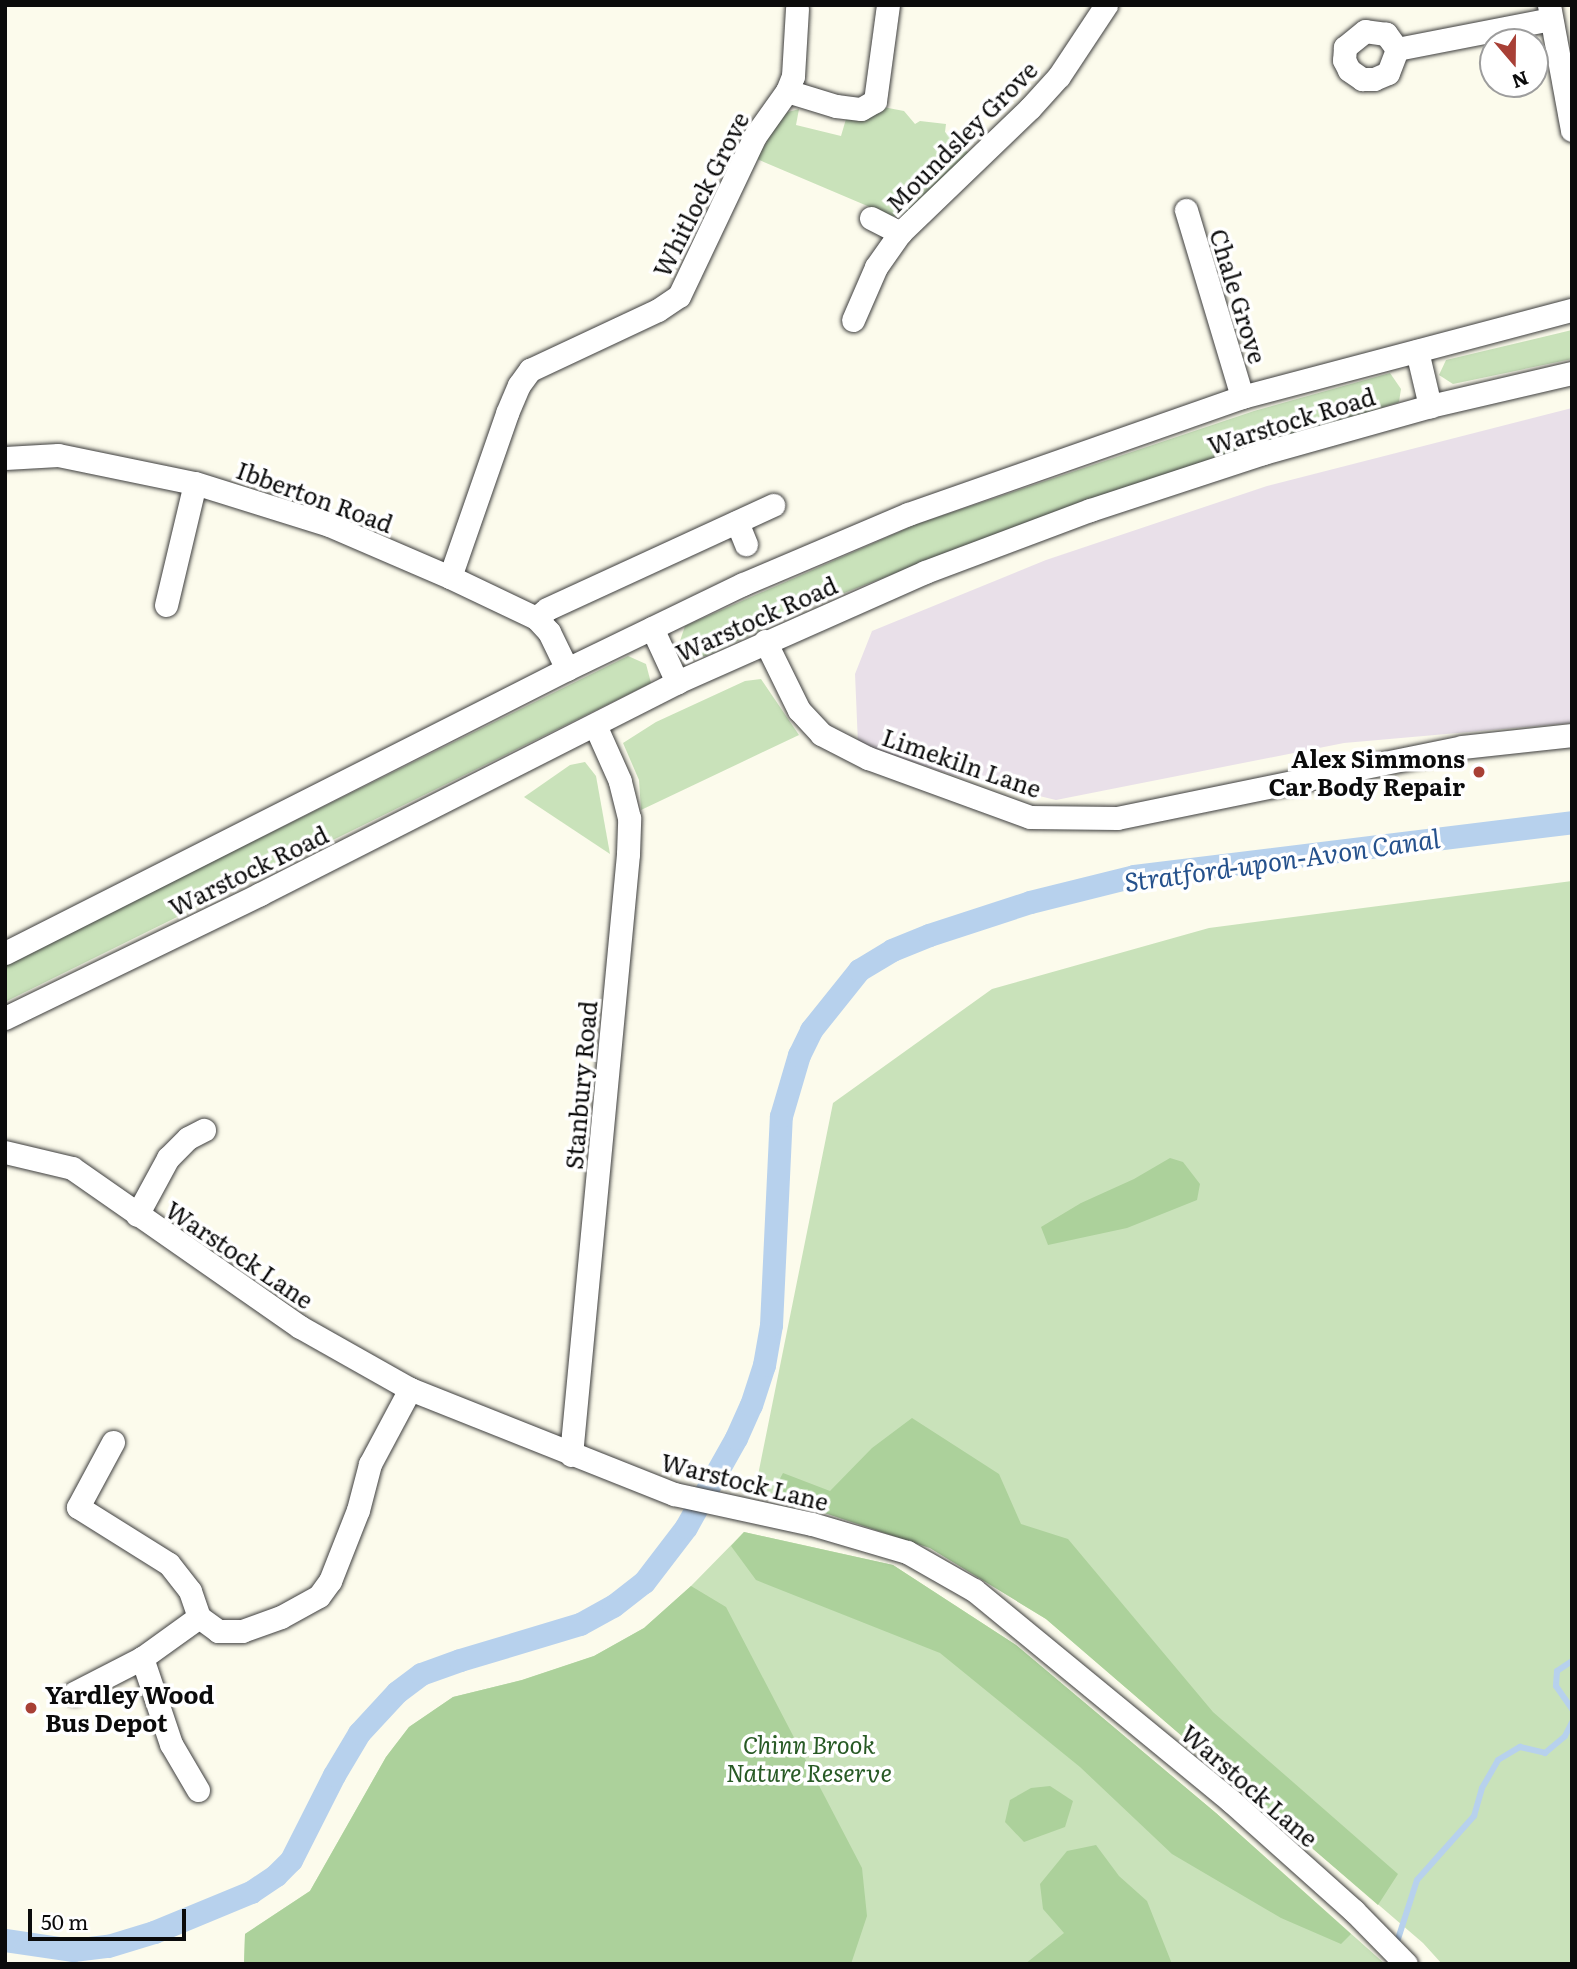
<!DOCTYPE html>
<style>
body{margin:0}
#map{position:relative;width:1577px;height:1969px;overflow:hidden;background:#fcfbec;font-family:Literata,serif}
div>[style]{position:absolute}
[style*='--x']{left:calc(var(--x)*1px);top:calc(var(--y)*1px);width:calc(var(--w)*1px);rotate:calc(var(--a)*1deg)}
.industrial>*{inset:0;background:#e9e0e9}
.green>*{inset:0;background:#c9e2ba}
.forest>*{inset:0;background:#acd19b}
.stream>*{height:6px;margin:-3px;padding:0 3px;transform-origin:3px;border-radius:3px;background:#b7d1ed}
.canal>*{height:23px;margin:-11.5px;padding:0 11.5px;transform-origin:11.5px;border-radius:11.5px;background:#b7d1ed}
.roads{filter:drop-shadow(0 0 2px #3e3e3e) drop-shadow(0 0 2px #3e3e3e)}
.minor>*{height:23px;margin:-11.5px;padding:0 11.5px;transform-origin:11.5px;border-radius:11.5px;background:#fff}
.dots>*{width:19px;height:19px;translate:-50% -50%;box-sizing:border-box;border:4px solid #fff;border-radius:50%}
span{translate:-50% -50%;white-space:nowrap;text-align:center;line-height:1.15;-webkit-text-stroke:7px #fff;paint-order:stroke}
.street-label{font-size:24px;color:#0b0b0b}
.poi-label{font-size:24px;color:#0b0b0b;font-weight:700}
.right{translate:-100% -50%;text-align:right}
.left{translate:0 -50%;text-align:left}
.park-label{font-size:24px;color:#285a25;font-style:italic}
.water-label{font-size:26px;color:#25518c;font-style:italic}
.frame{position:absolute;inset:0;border:7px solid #0b0b0b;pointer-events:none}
.north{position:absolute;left:1479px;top:28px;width:70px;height:70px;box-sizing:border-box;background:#fff;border:2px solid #9d9d9d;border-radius:50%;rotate:160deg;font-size:19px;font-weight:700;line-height:28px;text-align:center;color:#0b0b0b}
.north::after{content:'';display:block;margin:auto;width:24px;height:32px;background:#a84036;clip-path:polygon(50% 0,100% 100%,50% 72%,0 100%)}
.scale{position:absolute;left:28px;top:1909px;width:158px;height:32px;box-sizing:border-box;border:4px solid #0b0b0b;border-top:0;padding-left:9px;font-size:21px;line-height:24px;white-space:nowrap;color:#0b0b0b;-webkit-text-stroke:5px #fff;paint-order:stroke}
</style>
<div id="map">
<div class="industrial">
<i style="clip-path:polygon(1572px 408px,1572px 723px,1344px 743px,1056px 800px,956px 776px,858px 744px,855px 674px,872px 631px,1046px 560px,1267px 486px)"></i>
</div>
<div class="green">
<i style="clip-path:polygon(883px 107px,904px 111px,915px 124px,920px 121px,946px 124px,945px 132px,971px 155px,902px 216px,891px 216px,757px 159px,779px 120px,788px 112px,799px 109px,796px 125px,841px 136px,846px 119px,861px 119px)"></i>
<i style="clip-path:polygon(1572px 330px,1572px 359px,1453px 384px,1439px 375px,1446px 360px)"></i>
<i style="clip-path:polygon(1390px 373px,1401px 389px,1399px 402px,1007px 530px,813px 605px,706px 656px,687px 660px,678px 647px,685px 626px,917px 524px,1254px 411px)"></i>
<i style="clip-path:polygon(628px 656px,646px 664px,651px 683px,5px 1002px,5px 964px)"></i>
<i style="clip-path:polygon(761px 679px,799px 735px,641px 810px,639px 780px,623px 743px,656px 722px,745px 681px)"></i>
<i style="clip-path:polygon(585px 762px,596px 776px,610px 854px,524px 797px,570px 765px)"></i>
<i style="clip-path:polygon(1572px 881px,1572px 1964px,1442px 1964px,1423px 1943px,1046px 1619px,930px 1548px,755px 1490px,833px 1103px,992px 989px,1209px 928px)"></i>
<i style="clip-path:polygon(744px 1532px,893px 1565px,1016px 1645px,1216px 1813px,1385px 1964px,244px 1964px,245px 1934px,310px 1891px,386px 1757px,409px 1727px,453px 1697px,522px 1680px,594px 1656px,644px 1628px,691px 1586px)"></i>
</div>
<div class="forest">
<i style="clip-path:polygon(1170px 1158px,1183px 1162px,1200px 1184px,1197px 1200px,1127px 1228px,1048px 1245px,1041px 1227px,1081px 1203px,1134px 1179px)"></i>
<i style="clip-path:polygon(912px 1418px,999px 1474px,1021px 1524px,1068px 1539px,1213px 1712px,1398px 1874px,1378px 1905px,1046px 1619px,930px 1548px,771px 1495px,783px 1473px,830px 1491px,872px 1448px)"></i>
<i style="clip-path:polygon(744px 1532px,893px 1565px,1016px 1645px,1216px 1813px,1351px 1934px,1341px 1944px,1281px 1918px,1172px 1854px,1080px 1767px,940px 1653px,756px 1580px,731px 1546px)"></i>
<i style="clip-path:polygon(691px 1586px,726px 1607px,862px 1868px,867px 1916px,851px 1964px,244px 1964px,245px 1934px,310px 1891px,386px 1757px,409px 1727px,453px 1697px,522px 1680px,594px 1656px,644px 1628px)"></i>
<i style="clip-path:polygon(1050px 1786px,1073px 1801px,1065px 1827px,1024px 1842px,1005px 1822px,1010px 1800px,1031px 1788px)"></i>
<i style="clip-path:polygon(1096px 1845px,1119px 1876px,1147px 1901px,1172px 1964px,1025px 1964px,1064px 1933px,1043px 1909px,1040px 1884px,1067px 1851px)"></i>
</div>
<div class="stream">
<i style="--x:1572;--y:1661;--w:18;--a:146"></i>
<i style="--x:1557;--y:1671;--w:15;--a:94"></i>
<i style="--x:1556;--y:1686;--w:28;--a:55"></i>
<i style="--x:1397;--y:1942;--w:65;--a:-72.1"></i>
<i style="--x:1417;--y:1880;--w:86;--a:-48.3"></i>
<i style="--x:1474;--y:1816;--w:29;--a:-74"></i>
<i style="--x:1482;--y:1788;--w:32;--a:-60"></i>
<i style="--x:1498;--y:1760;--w:26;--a:-31"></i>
<i style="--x:1520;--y:1747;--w:26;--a:13"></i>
<i style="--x:1545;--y:1753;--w:26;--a:-40"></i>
<i style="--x:1565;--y:1736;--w:16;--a:-63"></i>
</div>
<div class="canal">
<i style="--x:5;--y:1940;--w:69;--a:8.4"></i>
<i style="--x:73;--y:1950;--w:35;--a:-7"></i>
<i style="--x:108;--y:1946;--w:48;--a:-16.9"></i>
<i style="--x:154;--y:1932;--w:105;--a:-22.4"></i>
<i style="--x:251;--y:1892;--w:30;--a:-34"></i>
<i style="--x:276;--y:1875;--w:21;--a:-45"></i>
<i style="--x:291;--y:1860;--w:95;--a:-63.2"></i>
<i style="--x:334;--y:1775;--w:49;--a:-59.2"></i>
<i style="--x:359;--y:1733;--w:56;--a:-47.2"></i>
<i style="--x:397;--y:1692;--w:30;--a:-37"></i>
<i style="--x:421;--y:1674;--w:41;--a:-19.7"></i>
<i style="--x:460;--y:1660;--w:125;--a:-16.7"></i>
<i style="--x:580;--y:1624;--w:38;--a:-29"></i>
<i style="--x:613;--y:1606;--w:39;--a:-38"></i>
<i style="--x:644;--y:1582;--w:69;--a:-52.6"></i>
<i style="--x:686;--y:1527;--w:102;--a:-60.7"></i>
<i style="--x:736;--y:1438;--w:36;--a:-66"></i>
<i style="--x:751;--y:1405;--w:42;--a:-72"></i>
<i style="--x:764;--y:1365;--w:41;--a:-80.1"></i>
<i style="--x:771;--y:1325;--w:209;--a:-87.3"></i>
<i style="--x:781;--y:1116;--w:64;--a:-73.6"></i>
<i style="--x:799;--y:1055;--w:28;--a:-64"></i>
<i style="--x:811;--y:1030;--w:77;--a:-51.3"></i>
<i style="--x:859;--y:970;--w:39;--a:-31"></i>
<i style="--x:892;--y:950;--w:40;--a:-22"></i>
<i style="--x:929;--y:935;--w:106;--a:-18.1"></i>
<i style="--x:1030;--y:902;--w:107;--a:-14"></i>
<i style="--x:1134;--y:876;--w:441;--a:-7"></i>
</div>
<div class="roads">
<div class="minor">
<i style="--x:1549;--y:5;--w:127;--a:79.6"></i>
<i style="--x:1397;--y:49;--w:19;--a:-126"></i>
<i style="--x:1386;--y:34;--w:21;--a:-172"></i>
<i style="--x:1365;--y:31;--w:26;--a:141"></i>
<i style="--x:1345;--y:47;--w:13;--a:94"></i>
<i style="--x:1344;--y:60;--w:11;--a:63"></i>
<i style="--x:1349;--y:70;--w:16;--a:35"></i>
<i style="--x:1362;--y:79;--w:12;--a:0"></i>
<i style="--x:1374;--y:79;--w:15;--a:-23"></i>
<i style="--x:1388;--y:73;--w:26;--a:-69"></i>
<i style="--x:1397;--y:49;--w:157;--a:-11"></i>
<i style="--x:787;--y:91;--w:16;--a:-68"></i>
<i style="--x:793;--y:76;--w:67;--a:-86.6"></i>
<i style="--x:1186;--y:210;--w:195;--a:73.3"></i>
<i style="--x:871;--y:218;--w:33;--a:27"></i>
<i style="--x:853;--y:320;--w:58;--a:-66.5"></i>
<i style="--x:876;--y:267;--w:42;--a:-54.8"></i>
<i style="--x:900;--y:233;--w:180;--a:-43.9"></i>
<i style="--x:1030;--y:108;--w:43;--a:-47.8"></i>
<i style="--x:1059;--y:76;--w:85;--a:-56.5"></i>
<i style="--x:1417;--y:351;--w:57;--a:76.7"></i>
<i style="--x:5;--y:458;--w:53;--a:-3.2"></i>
<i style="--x:58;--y:455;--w:140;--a:11.6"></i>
<i style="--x:195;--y:483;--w:140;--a:17.4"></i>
<i style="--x:329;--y:525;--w:132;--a:23.3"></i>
<i style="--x:450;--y:577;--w:95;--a:25.5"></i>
<i style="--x:536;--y:618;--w:19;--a:47"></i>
<i style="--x:549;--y:632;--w:41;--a:64.1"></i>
<i style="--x:737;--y:522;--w:24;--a:68"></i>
<i style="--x:450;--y:577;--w:174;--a:-70.8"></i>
<i style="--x:507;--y:413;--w:30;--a:-67"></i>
<i style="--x:519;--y:385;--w:19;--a:-54"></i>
<i style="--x:530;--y:370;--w:141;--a:-25.1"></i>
<i style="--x:658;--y:310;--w:25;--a:-34"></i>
<i style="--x:679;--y:296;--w:177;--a:-64.6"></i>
<i style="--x:755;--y:136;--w:55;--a:-54.6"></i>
<i style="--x:787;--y:91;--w:51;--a:17"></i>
<i style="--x:836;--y:106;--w:25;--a:7"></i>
<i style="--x:861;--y:109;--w:16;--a:-30"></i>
<i style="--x:875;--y:101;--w:97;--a:-82.3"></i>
<i style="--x:166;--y:605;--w:125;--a:-76.6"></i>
<i style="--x:536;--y:618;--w:14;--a:-39"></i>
<i style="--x:547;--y:609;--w:249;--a:-24.7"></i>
<i style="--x:652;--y:628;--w:60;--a:65.2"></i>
<i style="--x:765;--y:641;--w:77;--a:63.8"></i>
<i style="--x:799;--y:710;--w:33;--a:47"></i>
<i style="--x:821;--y:734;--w:53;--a:27.1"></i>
<i style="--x:868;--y:758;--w:172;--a:20"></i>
<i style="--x:1030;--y:817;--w:87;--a:0.7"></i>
<i style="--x:1117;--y:818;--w:352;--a:-11.6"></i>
<i style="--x:1462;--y:747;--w:111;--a:-6.2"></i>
<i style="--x:5;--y:953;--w:630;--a:-26.81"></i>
<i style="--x:567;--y:669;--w:195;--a:-25.8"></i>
<i style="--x:743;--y:584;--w:179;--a:-23"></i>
<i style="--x:908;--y:514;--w:354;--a:-19.3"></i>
<i style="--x:1242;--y:397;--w:341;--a:-14.8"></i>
<i style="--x:5;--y:1018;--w:284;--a:-25.9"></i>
<i style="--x:260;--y:894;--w:468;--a:-26.9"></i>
<i style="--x:677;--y:682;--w:271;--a:-23.9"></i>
<i style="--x:925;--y:572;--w:176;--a:-20.6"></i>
<i style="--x:1090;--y:510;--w:182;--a:-18.2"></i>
<i style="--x:1263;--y:453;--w:173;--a:-15.7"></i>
<i style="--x:1430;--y:406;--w:146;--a:-13.1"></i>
<i style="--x:5;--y:1152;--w:69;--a:13.4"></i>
<i style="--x:72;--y:1168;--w:278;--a:34.9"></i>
<i style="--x:300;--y:1327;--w:126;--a:29.4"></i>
<i style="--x:410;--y:1389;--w:284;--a:21.7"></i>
<i style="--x:674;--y:1494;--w:141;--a:12.3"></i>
<i style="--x:812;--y:1524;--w:99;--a:16.4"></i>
<i style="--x:907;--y:1552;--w:77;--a:29.6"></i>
<i style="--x:974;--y:1590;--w:333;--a:39.4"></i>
<i style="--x:1231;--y:1801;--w:165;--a:41.8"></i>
<i style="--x:1354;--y:1911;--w:74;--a:45.5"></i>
<i style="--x:137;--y:1215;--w:65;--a:-61.5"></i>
<i style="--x:168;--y:1158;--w:28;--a:-45"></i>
<i style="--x:188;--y:1138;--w:18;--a:-27"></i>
<i style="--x:113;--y:1442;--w:74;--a:118.3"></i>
<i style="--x:78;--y:1507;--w:107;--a:32.1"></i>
<i style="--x:169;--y:1564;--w:34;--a:52"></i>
<i style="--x:190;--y:1591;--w:28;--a:71"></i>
<i style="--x:199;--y:1617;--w:24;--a:36"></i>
<i style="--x:218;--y:1631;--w:24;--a:0"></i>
<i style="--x:242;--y:1631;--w:41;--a:-19.7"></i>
<i style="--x:281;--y:1617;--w:43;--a:-28.9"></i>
<i style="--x:319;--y:1596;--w:19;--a:-54"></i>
<i style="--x:330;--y:1581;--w:76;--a:-68.5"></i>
<i style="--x:358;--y:1510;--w:48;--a:-75.4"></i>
<i style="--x:370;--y:1464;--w:85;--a:-61.9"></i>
<i style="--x:571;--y:1455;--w:604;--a:-84.58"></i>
<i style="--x:628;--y:854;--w:36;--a:-88"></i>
<i style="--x:629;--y:818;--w:38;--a:-104"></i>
<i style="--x:620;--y:781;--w:61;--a:-114.1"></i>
<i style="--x:74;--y:1693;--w:76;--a:-27.2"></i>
<i style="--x:198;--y:1790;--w:53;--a:-120.4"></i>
<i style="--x:171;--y:1744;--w:91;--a:-108.6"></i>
<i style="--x:142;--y:1658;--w:70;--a:-35.7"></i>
</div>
</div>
<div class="dots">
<i style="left:1479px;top:772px;background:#a84036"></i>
<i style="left:31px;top:1708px;background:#a84036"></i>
</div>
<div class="street-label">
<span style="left:961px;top:136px;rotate:-45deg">Moundsley Grove</span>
<span style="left:700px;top:194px;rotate:-63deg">Whitlock Grove</span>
<span style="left:1239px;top:296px;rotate:73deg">Chale Grove</span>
<span style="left:1291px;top:420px;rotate:-17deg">Warstock Road</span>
<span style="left:315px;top:496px;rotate:20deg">Ibberton Road</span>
<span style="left:756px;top:618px;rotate:-24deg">Warstock Road</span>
<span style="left:962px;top:762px;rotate:19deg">Limekiln Lane</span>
<span style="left:248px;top:870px;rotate:-26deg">Warstock Road</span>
<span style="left:580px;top:1085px;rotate:-85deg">Stanbury Road</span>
<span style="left:240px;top:1254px;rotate:34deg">Warstock Lane</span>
<span style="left:745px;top:1481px;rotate:14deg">Warstock Lane</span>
<span style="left:1250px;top:1785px;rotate:41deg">Warstock Lane</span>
</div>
<div class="poi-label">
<span class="right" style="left:1465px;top:772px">Alex Simmons<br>Car Body Repair</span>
<span class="left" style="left:45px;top:1708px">Yardley Wood<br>Bus Depot</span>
</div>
<div class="park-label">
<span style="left:809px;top:1758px">Chinn Brook<br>Nature Reserve</span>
</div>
<div class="water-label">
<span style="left:1282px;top:859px;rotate:-8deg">Stratford-upon-Avon Canal</span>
</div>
<div class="frame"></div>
<div class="north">N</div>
<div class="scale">50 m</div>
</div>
